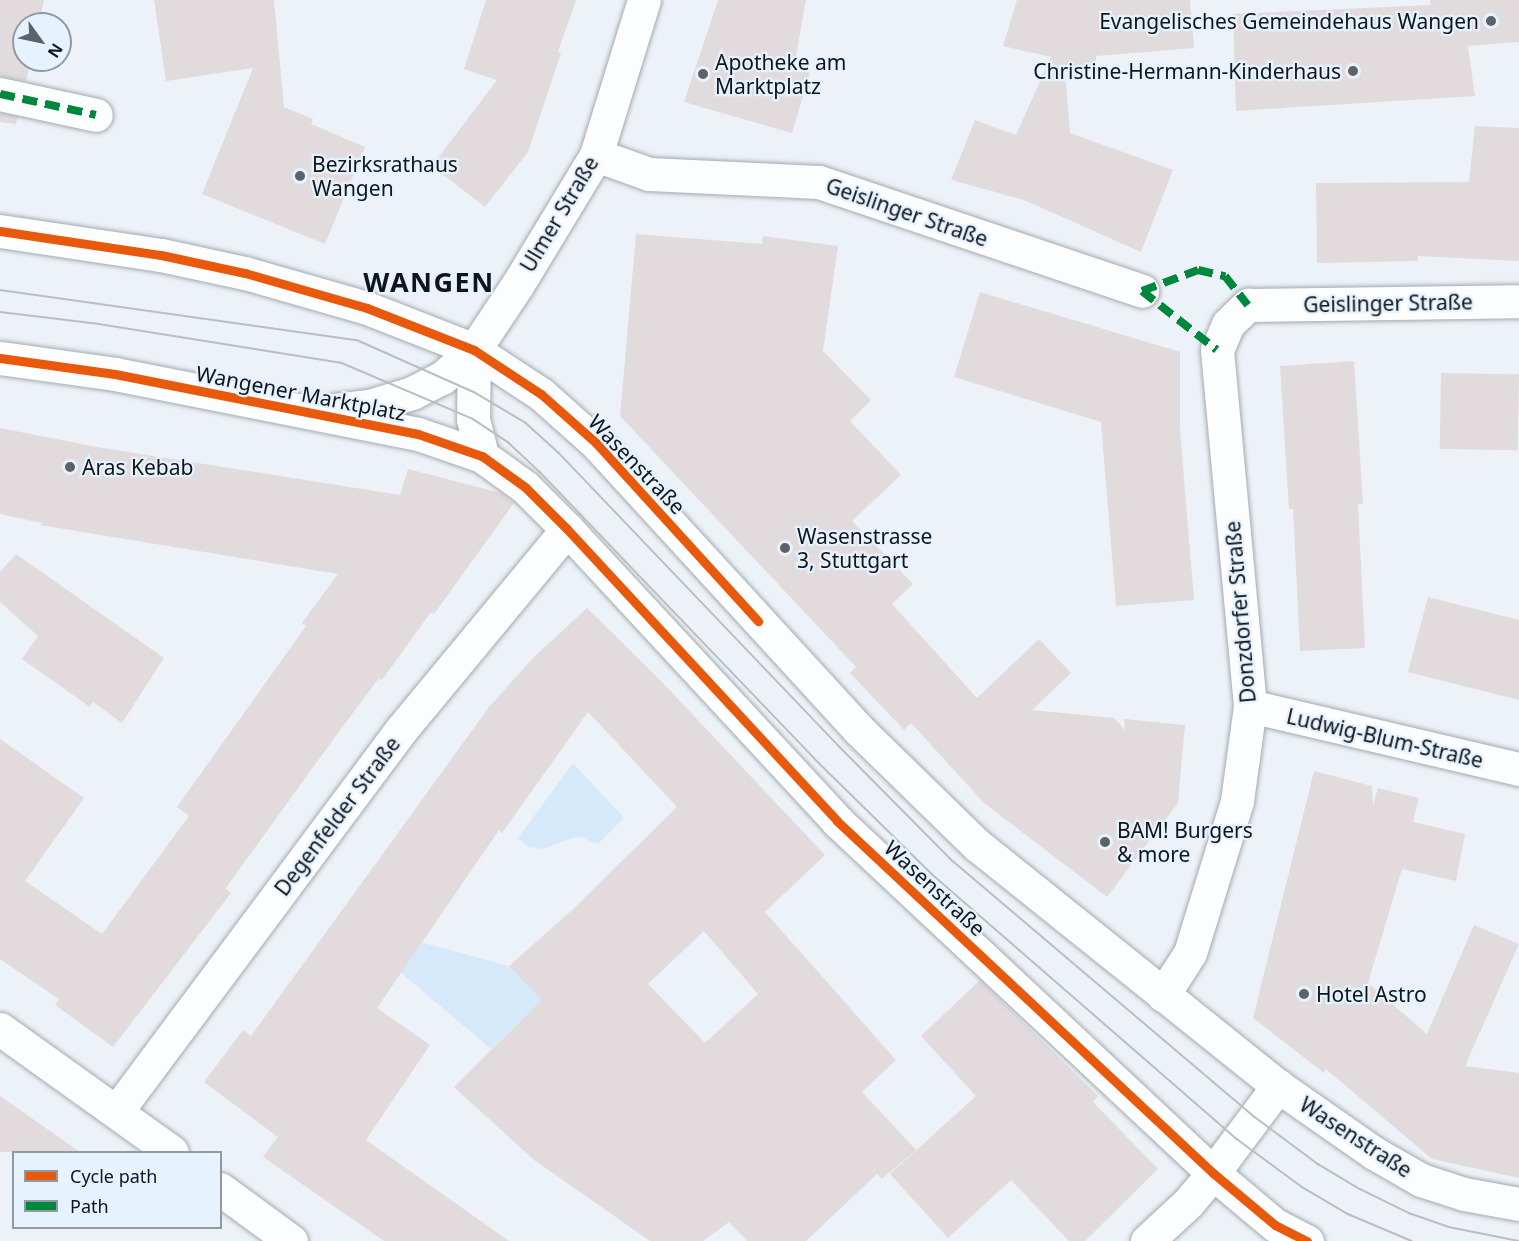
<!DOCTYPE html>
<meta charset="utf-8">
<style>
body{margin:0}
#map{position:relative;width:1519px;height:1241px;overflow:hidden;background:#ecf2f8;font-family:"Noto Sans",sans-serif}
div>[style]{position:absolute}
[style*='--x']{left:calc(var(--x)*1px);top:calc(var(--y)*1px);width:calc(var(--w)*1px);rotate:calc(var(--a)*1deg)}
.green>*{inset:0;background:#d5e9fb}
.building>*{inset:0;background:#e2dbde;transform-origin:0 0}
.roads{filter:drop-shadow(0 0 2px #a4aaaf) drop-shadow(0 0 2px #a4aaaf)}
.minor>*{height:33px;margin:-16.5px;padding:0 16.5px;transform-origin:16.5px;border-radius:16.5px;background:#fcfdfe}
.tram>*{height:1.5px;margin:-0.75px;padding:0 0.75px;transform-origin:0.75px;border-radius:0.75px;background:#bcbdbf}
.quiet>*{height:8px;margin-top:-4px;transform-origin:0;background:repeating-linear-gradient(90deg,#00873e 0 15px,transparent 0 23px)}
.cycleway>*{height:9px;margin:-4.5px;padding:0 4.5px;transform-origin:4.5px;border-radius:4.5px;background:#e8590c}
.dots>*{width:16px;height:16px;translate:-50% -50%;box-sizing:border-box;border:3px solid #e6f2fe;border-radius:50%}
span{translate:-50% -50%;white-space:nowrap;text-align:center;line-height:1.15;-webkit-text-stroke:4.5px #e6f2fe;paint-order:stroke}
.poi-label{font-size:21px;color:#10151a}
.right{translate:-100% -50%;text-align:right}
.left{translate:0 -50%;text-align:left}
.street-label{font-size:21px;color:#10151a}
.district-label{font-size:27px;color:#10151a;font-weight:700;letter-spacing:1.5px}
.legend{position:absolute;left:12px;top:1151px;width:210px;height:78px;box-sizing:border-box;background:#e6f2fe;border:2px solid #909aa3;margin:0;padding:8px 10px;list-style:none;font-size:18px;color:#10151a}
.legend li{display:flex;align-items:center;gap:12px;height:30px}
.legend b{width:30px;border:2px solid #909aa3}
.north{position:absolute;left:12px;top:12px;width:60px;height:60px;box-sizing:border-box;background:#e6f2fe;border:2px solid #909aa3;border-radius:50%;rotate:123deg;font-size:16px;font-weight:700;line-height:24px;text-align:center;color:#10151a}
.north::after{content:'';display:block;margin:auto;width:21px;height:27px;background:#5d6268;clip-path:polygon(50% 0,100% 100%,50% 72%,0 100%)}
</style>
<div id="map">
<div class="green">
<i style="clip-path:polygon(573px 763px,624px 818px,598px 844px,581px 837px,572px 838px,544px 849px,528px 847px,518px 838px)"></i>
<i style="clip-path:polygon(339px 920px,509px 966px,541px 1000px,491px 1049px)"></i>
</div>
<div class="building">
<i style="clip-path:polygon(0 0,44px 0,39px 24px,24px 24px,24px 60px,31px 60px,26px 81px,0 76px)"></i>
<i style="clip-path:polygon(154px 0,274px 0,284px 107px,313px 119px,311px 124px,365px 147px,325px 244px,202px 194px,253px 68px,166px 81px)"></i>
<i style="clip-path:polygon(486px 0,576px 0,558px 52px,561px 53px,528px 152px,485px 207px,432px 166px,497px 80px,464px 69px)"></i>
<i style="clip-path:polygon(718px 0,806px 0,794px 67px,810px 73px,792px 133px,684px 102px)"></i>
<i style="clip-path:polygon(1017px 0,1190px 0,1194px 48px,1096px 56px,1096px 68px,1065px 71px,1070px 133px,1173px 170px,1141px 252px,1024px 200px,951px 180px,975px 120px,1016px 135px,1051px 57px,1003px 46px)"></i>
<i style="clip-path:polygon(1430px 0,1519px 0,1519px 42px,1468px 46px,1475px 96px,1236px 111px,1233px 14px,1431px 5px)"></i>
<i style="clip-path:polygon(0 113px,18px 117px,16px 124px,0 122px)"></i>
<i style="clip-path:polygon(1475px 126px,1519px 128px,1519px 261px,1418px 256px,1418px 261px,1317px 263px,1316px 183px,1469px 182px)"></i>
<i style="clip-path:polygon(636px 234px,762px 244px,763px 236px,838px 246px,823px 351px,871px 400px,850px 421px,901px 475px,852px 521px,913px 584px,892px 604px,977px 698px,1039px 639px,1071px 673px,1032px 710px,1114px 718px,1125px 730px,1124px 719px,1185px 725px,1178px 803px,1107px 897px,984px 803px,911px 723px,904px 730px,850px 673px,856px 667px,620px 416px)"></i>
<i style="clip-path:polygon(980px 292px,1180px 352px,1180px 430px,1194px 600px,1116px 606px,1101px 422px,954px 377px)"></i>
<i style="clip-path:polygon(1354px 361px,1363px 504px,1358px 504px,1365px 648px,1300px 651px,1293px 509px,1289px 509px,1280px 366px)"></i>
<i style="left:1441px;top:373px;width:78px;height:76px;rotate:1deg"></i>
<i style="clip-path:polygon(0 428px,97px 447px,400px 495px,408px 469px,501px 493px,514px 503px,434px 614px,431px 612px,382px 680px,379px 678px,335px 737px,225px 889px,231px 893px,113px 1047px,55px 1005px,59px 999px,0 959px,0 739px,84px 798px,25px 881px,102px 934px,189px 816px,177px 807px,306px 626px,302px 623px,338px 574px,40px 525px,42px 523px,0 514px)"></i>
<i style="clip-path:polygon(16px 554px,164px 658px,122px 723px,93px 702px,90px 707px,22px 659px,38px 636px,0 602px,0 572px)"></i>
<i style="clip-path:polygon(1428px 597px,1519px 620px,1519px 700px,1408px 672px)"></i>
<i style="clip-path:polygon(evenodd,587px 608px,661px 681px,825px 855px,765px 912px,896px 1060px,862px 1092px,916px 1150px,882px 1179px,877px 1174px,806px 1241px,747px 1241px,729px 1222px,703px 1241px,650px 1241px,534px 1160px,454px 1087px,541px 1000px,509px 966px,571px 911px,677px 807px,588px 712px,502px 833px,499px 830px,377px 1008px,430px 1045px,366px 1140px,509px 1241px,384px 1241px,263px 1157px,278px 1137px,204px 1082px,243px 1030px,251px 1036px,489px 707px,532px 659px,587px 608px,704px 931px,758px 994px,705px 1043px,648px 984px,704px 931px)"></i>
<i style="clip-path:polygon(1314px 771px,1372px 786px,1373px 806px,1378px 788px,1419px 798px,1413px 822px,1465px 834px,1456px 881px,1402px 869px,1368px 983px,1427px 1034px,1474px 925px,1519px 944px,1465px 1066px,1519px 1073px,1519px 1178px,1432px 1159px,1326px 1069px,1324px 1073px,1253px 1018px)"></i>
<i style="clip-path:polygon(980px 980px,1098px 1096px,1093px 1102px,1158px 1169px,1085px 1241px,1069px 1241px,1011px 1180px,948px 1238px,890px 1174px,976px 1096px,921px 1036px)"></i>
<i style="clip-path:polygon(0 1096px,80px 1152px,0 1152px)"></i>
</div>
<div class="roads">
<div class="minor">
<i style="--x:0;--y:94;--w:98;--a:12.3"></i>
<i style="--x:596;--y:155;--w:56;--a:19.7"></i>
<i style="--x:649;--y:174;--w:170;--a:2.7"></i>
<i style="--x:819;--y:182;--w:341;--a:18.6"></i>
<i style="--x:0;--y:231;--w:163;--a:8.5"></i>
<i style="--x:161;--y:255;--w:86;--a:12.1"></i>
<i style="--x:245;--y:273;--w:127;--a:16"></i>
<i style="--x:367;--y:308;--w:115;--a:21.4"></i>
<i style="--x:474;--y:350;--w:80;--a:33.3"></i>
<i style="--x:541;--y:394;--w:74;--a:41.7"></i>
<i style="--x:596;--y:443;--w:389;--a:47.5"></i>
<i style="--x:859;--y:730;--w:165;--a:44.3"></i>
<i style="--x:977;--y:845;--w:386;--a:38.7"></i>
<i style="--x:1278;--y:1086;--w:117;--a:34.9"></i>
<i style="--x:1374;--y:1153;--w:54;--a:29.9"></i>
<i style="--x:1421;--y:1180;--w:45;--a:18"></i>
<i style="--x:1464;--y:1194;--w:56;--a:10.3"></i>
<i style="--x:474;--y:350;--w:69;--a:90.8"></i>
<i style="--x:473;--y:419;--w:38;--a:76"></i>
<i style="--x:0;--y:358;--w:116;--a:7.9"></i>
<i style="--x:115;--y:374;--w:309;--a:11.2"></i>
<i style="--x:418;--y:434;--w:68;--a:19"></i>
<i style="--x:482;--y:456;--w:53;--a:35.8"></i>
<i style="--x:525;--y:487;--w:59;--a:45"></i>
<i style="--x:567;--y:529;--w:398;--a:47.2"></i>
<i style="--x:837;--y:821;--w:515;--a:43.11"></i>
<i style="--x:1213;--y:1173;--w:81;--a:40"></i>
<i style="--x:1275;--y:1225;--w:36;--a:27"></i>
<i style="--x:335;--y:410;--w:34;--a:-7"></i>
<i style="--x:369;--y:406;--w:45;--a:-16.8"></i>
<i style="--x:412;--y:393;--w:34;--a:-27"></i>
<i style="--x:442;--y:378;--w:43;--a:-41.2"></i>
<i style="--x:474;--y:350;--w:79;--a:-56.3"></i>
<i style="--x:518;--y:284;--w:151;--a:-58.8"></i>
<i style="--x:596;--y:155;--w:162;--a:-72.8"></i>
<i style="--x:1250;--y:706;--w:276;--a:13.2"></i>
<i style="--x:1163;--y:995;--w:50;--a:-57.3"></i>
<i style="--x:1190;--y:953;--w:159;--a:-72.8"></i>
<i style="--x:1237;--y:801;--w:96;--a:-82.2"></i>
<i style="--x:1250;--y:706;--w:358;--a:-95.3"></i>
<i style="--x:1217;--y:350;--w:28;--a:-67"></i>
<i style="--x:1228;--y:324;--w:28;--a:-44"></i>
<i style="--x:1248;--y:305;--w:271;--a:-0.8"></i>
<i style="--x:0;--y:1029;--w:211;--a:35.6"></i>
<i style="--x:117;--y:1111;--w:475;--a:-53.3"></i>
<i style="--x:401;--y:730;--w:261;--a:-50.4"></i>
<i style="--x:220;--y:1189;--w:88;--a:36.2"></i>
<i style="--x:1147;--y:1241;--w:56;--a:-42.8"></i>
<i style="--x:1188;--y:1203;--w:39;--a:-50"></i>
<i style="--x:1213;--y:1173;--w:109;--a:-53.2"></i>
</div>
</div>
<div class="tram">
<i style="--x:0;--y:290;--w:360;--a:8"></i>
<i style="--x:357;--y:340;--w:128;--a:24"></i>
<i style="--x:474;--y:392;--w:61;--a:30.8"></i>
<i style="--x:526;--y:423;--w:45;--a:42.3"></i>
<i style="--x:559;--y:453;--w:405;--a:46.3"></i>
<i style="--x:839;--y:746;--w:162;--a:45.3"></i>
<i style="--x:953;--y:861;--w:396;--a:40.3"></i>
<i style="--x:1255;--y:1117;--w:79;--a:36.7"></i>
<i style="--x:1318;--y:1164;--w:49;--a:30.8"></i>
<i style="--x:1360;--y:1189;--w:55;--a:26.1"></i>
<i style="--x:1409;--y:1213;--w:42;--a:19.3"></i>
<i style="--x:1449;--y:1227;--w:71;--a:11.3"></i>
<i style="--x:0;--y:312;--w:100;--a:6.9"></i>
<i style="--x:99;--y:324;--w:246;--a:9.1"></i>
<i style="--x:342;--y:363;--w:142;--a:23.1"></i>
<i style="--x:473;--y:419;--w:42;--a:33.3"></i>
<i style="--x:508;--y:442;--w:44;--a:43.2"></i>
<i style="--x:540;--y:472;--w:397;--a:46.2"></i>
<i style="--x:815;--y:759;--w:164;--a:44.5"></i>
<i style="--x:932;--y:874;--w:404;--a:41"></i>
<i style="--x:1237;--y:1139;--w:81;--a:36.4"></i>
<i style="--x:1302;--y:1187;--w:53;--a:30.4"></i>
<i style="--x:1348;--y:1214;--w:69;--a:22.9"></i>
</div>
<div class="quiet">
<i style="--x:0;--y:94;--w:98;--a:12.3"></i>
<i style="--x:1142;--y:291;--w:60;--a:-20.6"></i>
<i style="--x:1198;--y:270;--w:28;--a:13"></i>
<i style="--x:1225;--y:276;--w:37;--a:52"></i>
<i style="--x:1142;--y:291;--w:95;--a:38.2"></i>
</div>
<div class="cycleway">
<i style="--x:0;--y:231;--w:163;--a:8.5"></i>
<i style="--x:161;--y:255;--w:86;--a:12.1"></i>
<i style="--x:245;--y:273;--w:127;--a:16"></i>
<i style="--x:367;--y:308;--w:115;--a:21.4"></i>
<i style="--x:474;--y:350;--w:80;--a:33.3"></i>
<i style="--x:541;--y:394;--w:74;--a:41.7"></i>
<i style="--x:596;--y:443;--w:241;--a:47.7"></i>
<i style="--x:0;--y:358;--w:116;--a:7.9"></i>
<i style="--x:115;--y:374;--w:309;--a:11.2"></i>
<i style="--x:418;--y:434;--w:68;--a:19"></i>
<i style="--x:482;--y:456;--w:53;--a:35.8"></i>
<i style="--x:525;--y:487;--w:59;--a:45"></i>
<i style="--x:567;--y:529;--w:398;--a:47.2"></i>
<i style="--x:837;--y:821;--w:515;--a:43.11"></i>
<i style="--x:1213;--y:1173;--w:81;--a:40"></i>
<i style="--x:1275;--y:1225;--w:36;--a:27"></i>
</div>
<div class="dots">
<i style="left:1491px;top:21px;background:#5d6268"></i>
<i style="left:1353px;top:71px;background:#5d6268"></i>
<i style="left:703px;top:74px;background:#5d6268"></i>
<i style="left:300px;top:176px;background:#5d6268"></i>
<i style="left:70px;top:467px;background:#5d6268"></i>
<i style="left:785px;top:548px;background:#5d6268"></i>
<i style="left:1105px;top:842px;background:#5d6268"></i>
<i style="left:1304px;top:994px;background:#5d6268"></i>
</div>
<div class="poi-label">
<span class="right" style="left:1479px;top:21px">Evangelisches Gemeindehaus Wangen</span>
<span class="left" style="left:715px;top:74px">Apotheke am<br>Marktplatz</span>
<span class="right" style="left:1341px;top:71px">Christine-Hermann-Kinderhaus</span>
<span class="left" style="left:312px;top:176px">Bezirksrathaus<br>Wangen</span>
<span class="left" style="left:82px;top:467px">Aras Kebab</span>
<span class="left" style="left:797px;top:548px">Wasenstrasse<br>3, Stuttgart</span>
<span class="left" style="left:1117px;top:842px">BAM! Burgers<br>&amp; more</span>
<span class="left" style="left:1316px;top:994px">Hotel Astro</span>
</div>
<div class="street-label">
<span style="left:907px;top:212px;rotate:19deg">Geislinger Straße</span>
<span style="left:559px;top:214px;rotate:-59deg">Ulmer Straße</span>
<span style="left:1388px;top:303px;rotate:-1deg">Geislinger Straße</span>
<span style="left:301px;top:393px;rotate:11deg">Wangener Marktplatz</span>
<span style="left:637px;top:464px;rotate:46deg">Wasenstraße</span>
<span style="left:1240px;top:612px;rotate:-95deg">Donzdorfer Straße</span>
<span style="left:1385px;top:738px;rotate:13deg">Ludwig-Blum-Straße</span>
<span style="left:337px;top:816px;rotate:-53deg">Degenfelder Straße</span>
<span style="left:935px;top:888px;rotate:43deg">Wasenstraße</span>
<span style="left:1356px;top:1137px;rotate:33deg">Wasenstraße</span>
</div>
<div class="district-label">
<span style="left:429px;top:282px">WANGEN</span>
</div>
<ul class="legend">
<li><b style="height:8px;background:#e8590c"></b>Cycle path</li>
<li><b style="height:8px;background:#00873e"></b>Path</li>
</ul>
<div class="north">N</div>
</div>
